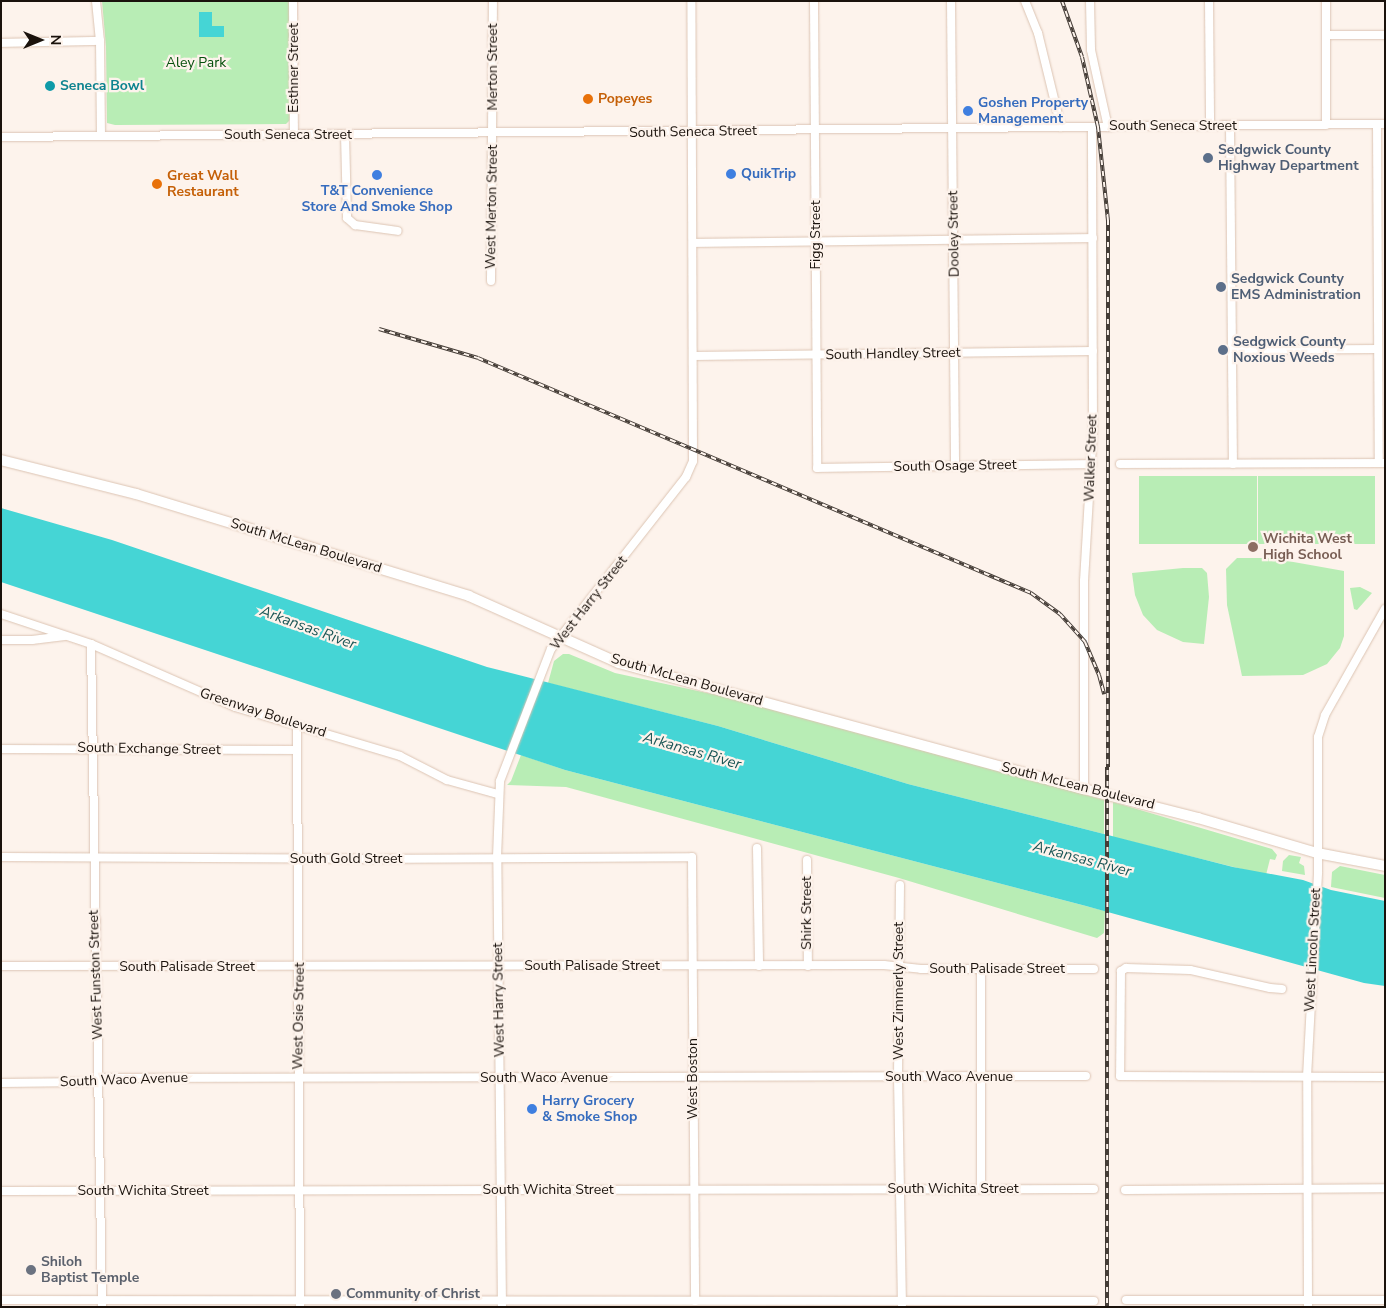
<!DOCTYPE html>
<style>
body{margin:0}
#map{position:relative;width:1386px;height:1308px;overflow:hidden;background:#fdf3ec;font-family:"Nunito Sans",sans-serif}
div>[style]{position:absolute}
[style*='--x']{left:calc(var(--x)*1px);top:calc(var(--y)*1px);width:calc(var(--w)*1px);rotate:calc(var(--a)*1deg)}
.green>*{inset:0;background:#b8edb5;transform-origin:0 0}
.water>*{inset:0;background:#45d5d5}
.roads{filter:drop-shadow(0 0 1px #dcc4b3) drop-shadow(0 0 1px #dcc4b3)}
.minor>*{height:8px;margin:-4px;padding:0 4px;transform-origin:4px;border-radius:4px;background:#fff}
.major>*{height:10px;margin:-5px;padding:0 5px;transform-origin:5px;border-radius:5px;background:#fff}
.rail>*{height:4px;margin-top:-2px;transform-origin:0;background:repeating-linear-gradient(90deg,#fdf3ec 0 5.5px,#453d37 0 11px);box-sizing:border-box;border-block:1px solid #453d37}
.dots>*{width:14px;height:14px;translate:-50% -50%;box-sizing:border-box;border:2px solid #fdf3ec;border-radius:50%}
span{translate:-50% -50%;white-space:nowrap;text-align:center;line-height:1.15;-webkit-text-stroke:4.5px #fdf3ec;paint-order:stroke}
.park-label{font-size:14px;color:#05500c}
.street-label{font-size:14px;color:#1a120c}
.culture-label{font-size:14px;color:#0d838f;font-weight:700}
.left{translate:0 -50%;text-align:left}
.food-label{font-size:14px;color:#c56008;font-weight:700}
.shop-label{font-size:14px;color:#366cbe;font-weight:700}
.service-label{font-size:14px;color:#4e5e75;font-weight:700}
.education-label{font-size:14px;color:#785e54;font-weight:700}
.worship-label{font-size:14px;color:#5b616d;font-weight:700}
.water-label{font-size:15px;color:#195555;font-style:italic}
.frame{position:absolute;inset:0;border:2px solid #1a120c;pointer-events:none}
.north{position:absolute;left:15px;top:15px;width:50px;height:50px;-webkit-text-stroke:4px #fdf3ec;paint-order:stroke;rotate:90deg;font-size:14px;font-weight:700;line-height:20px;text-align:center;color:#1a120c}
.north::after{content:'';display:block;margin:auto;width:18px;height:22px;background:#1a120c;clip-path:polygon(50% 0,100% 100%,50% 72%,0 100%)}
</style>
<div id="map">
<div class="green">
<i style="clip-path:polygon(102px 1px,289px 1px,290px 120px,286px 124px,115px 125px,107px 123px,106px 47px)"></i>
<i style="left:1139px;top:476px;width:118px;height:68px"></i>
<i style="left:1258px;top:476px;width:117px;height:68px"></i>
<i style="clip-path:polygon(1237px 558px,1271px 558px,1344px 571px,1344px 636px,1340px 648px,1327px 664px,1303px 675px,1242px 676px,1227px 605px,1226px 569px)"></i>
<i style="clip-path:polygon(1183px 568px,1202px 568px,1207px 573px,1209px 597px,1204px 644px,1183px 642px,1157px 630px,1143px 615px,1135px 595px,1132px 573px)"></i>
<i style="clip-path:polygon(1360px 587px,1372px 593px,1357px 610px,1354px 609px,1350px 588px)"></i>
<i style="clip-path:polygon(563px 654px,569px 654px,615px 673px,735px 699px,1104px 800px,1104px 834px,908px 784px,718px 726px,548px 683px,554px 661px)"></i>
<i style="clip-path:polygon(521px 755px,565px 770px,1105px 911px,1104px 933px,1097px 938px,899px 878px,566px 787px,507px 785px,511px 781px)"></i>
<i style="clip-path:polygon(1113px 802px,1272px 849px,1277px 855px,1275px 860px,1270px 859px,1266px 875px,1113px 837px)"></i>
<i style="clip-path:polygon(1289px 855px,1301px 857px,1299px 863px,1304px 866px,1305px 875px,1282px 871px,1283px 861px)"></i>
<i style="clip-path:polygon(1340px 866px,1385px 875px,1385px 898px,1331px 887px,1332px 872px)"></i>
</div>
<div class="water">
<i style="clip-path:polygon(199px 12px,212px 12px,212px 26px,224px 26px,224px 37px,199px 37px)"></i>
<i style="clip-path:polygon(1px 508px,112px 540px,487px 667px,718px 726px,908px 784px,1233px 867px,1303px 880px,1331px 890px,1385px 901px,1385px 986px,1364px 983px,1086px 906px,565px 770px,1px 582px)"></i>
</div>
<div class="roads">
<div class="minor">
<i style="--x:96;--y:1;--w:40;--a:84.3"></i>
<i style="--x:100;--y:41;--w:95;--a:89.4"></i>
<i style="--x:293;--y:1;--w:134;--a:89.6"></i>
<i style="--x:814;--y:1;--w:467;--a:89.6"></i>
<i style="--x:817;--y:468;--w:275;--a:-0.8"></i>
<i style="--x:951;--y:1;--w:465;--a:89.5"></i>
<i style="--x:1025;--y:1;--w:35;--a:68"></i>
<i style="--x:1038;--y:33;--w:97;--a:76.3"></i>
<i style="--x:1090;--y:1;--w:49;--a:88.8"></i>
<i style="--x:1091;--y:50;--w:79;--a:77.6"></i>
<i style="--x:1209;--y:1;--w:125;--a:89.5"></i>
<i style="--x:1326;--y:1;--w:124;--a:90"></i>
<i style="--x:1326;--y:35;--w:59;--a:0"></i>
<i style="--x:1;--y:43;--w:99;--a:-1.2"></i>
<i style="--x:1377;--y:124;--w:339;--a:89.7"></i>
<i style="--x:1230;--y:126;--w:338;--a:89.5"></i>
<i style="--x:345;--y:134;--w:84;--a:88.6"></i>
<i style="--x:347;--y:218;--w:11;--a:41"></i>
<i style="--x:355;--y:225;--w:43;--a:7.9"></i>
<i style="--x:1;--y:137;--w:1384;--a:-0.54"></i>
<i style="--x:693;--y:243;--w:400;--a:-0.7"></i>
<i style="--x:491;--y:281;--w:280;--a:-89.6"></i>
<i style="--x:1232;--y:350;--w:146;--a:-0.4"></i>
<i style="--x:693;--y:356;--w:400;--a:-0.7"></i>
<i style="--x:1120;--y:464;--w:265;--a:-0.2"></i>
<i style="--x:1;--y:614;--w:95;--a:18.4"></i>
<i style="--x:91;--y:644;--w:157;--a:23.6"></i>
<i style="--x:235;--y:707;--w:172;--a:16.5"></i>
<i style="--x:400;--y:756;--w:53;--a:27.1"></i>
<i style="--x:447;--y:780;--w:53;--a:15.4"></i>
<i style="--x:1;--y:640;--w:31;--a:0"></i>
<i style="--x:32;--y:640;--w:33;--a:-7"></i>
<i style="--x:91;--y:644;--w:663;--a:89.05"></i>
<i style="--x:297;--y:726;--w:581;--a:89.7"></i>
<i style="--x:1;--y:749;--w:296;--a:0.2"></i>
<i style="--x:1084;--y:789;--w:208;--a:-90"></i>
<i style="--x:1084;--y:581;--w:150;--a:-86.6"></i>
<i style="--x:1093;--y:431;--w:304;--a:-90.2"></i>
<i style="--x:757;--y:848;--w:118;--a:89"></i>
<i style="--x:1;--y:857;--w:358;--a:0.3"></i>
<i style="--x:359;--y:859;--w:333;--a:-0.3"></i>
<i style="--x:692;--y:857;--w:444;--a:89.6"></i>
<i style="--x:807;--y:860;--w:106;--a:89.5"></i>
<i style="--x:900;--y:885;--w:192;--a:90.6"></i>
<i style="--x:898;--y:1077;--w:228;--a:89"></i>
<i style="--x:1;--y:966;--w:883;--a:-0.06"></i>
<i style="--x:884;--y:965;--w:37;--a:6"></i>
<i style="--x:921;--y:969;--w:173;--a:0"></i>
<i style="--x:1282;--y:989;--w:12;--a:-175"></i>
<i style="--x:1270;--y:988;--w:82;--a:-167.3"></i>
<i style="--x:1190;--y:970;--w:64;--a:-178.2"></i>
<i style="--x:1126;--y:968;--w:6;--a:149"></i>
<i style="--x:1121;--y:971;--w:105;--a:90.5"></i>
<i style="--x:1120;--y:1076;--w:265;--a:0.2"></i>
<i style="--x:1;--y:1083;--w:86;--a:-0.7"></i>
<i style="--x:87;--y:1082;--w:19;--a:-12"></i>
<i style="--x:106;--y:1078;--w:980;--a:-0.12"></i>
<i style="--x:981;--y:1189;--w:220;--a:-90"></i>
<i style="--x:1125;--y:1190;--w:260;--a:-0.4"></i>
<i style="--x:1;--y:1191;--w:1093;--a:-0.1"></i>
<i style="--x:1;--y:1300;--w:1093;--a:0.05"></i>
<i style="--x:1126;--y:1300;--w:259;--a:0"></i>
<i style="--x:502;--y:1307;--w:450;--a:-90.6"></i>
<i style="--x:497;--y:857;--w:76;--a:-87.7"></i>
<i style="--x:500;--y:781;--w:142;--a:-68.9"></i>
<i style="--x:551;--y:649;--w:219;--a:-51.9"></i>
<i style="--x:686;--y:477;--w:17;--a:-66"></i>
<i style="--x:693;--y:461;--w:460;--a:-90.2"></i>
<i style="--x:1308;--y:1307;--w:230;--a:-90.2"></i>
<i style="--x:1307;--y:1077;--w:205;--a:-86.9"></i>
<i style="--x:1318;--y:872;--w:135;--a:-90"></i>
<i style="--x:1318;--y:737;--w:23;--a:-72"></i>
<i style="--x:1325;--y:715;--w:122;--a:-60.5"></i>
</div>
<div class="major">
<i style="--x:1;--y:460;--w:139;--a:14.1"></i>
<i style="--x:136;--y:494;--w:348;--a:17"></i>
<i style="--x:469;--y:596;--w:164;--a:24.1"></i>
<i style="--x:619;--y:663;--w:482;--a:15.2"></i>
<i style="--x:1084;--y:789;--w:118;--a:14.3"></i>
<i style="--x:1198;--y:818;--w:124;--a:16.4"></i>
<i style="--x:1317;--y:853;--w:69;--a:10.8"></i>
</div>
</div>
<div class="rail">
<i style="--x:1062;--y:1;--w:59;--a:70.3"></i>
<i style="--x:1082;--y:57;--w:72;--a:77.1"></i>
<i style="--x:1098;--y:127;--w:94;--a:83.9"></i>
<i style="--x:1108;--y:220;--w:1087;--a:90.05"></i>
<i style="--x:379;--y:329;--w:103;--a:16.3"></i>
<i style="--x:478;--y:358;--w:601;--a:23.02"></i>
<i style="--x:1031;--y:593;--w:36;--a:36"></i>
<i style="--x:1060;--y:614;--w:38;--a:48"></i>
<i style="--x:1085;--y:642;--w:36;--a:67"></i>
<i style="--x:1099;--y:675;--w:20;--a:75"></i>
</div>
<div class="dots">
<i style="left:50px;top:86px;background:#0f9aa8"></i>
<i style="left:588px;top:99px;background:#e8710a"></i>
<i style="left:968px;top:111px;background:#3f7fe0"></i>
<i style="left:1208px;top:158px;background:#5c6f8a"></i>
<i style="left:731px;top:174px;background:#3f7fe0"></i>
<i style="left:377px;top:175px;background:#3f7fe0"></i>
<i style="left:157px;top:184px;background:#e8710a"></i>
<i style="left:1221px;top:287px;background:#5c6f8a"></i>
<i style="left:1223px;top:350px;background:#5c6f8a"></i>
<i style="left:1253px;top:547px;background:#8d6e63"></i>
<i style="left:532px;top:1109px;background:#3f7fe0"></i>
<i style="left:31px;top:1270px;background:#6b7280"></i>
<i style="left:336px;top:1294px;background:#6b7280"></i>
</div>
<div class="park-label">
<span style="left:196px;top:63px">Aley Park</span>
</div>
<div class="street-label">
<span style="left:493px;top:67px;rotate:-90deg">Merton Street</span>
<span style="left:294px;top:68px;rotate:-90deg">Esthner Street</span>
<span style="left:1173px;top:126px">South Seneca Street</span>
<span style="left:693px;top:132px;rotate:-1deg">South Seneca Street</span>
<span style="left:288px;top:135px">South Seneca Street</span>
<span style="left:492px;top:207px;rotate:-89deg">West Merton Street</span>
<span style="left:954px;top:234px;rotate:-91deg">Dooley Street</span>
<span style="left:816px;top:235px;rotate:-90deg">Figg Street</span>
<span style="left:893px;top:354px;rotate:-1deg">South Handley Street</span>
<span style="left:1091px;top:458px;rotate:-88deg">Walker Street</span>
<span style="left:955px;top:466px;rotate:-1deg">South Osage Street</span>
<span style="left:306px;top:546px;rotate:17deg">South McLean Boulevard</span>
<span style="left:589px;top:603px;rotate:-52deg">West Harry Street</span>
<span style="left:687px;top:680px;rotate:16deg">South McLean Boulevard</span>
<span style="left:263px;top:713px;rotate:18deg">Greenway Boulevard</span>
<span style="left:149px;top:749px;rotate:1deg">South Exchange Street</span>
<span style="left:1078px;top:786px;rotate:14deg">South McLean Boulevard</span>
<span style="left:346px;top:859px">South Gold Street</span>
<span style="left:807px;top:913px;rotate:-90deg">Shirk Street</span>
<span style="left:1313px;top:950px;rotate:-87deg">West Lincoln Street</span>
<span style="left:592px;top:966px">South Palisade Street</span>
<span style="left:187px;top:967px">South Palisade Street</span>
<span style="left:997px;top:969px">South Palisade Street</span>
<span style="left:96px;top:975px;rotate:-92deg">West Funston Street</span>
<span style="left:899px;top:991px;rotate:-90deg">West Zimmerly Street</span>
<span style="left:499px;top:1000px;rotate:-91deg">West Harry Street</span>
<span style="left:299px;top:1016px;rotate:-89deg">West Osie Street</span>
<span style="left:949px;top:1077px">South Waco Avenue</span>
<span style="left:544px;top:1078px">South Waco Avenue</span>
<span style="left:693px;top:1079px;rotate:-90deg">West Boston</span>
<span style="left:124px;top:1080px;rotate:-2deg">South Waco Avenue</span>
<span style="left:953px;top:1189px">South Wichita Street</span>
<span style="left:548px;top:1190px">South Wichita Street</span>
<span style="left:143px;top:1191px">South Wichita Street</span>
</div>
<div class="culture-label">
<span class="left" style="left:60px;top:86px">Seneca Bowl</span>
</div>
<div class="food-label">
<span class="left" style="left:598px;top:99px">Popeyes</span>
<span class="left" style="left:167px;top:184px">Great Wall<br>Restaurant</span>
</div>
<div class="shop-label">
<span class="left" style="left:978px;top:111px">Goshen Property<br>Management</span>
<span class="left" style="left:741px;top:174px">QuikTrip</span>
<span style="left:377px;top:199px">T&amp;T Convenience<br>Store And Smoke Shop</span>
<span class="left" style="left:542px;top:1109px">Harry Grocery<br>&amp; Smoke Shop</span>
</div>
<div class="service-label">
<span class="left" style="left:1218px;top:158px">Sedgwick County<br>Highway Department</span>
<span class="left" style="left:1231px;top:287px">Sedgwick County<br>EMS Administration</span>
<span class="left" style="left:1233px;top:350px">Sedgwick County<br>Noxious Weeds</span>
</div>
<div class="education-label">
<span class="left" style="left:1263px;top:547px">Wichita West<br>High School</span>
</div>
<div class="worship-label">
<span class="left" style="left:41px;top:1270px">Shiloh<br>Baptist Temple</span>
<span class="left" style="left:346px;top:1294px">Community of Christ</span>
</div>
<div class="water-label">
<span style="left:308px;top:628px;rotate:20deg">Arkansas River</span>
<span style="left:692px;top:751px;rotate:16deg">Arkansas River</span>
<span style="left:1082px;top:859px;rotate:15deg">Arkansas River</span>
</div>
<div class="frame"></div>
<div class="north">N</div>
</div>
